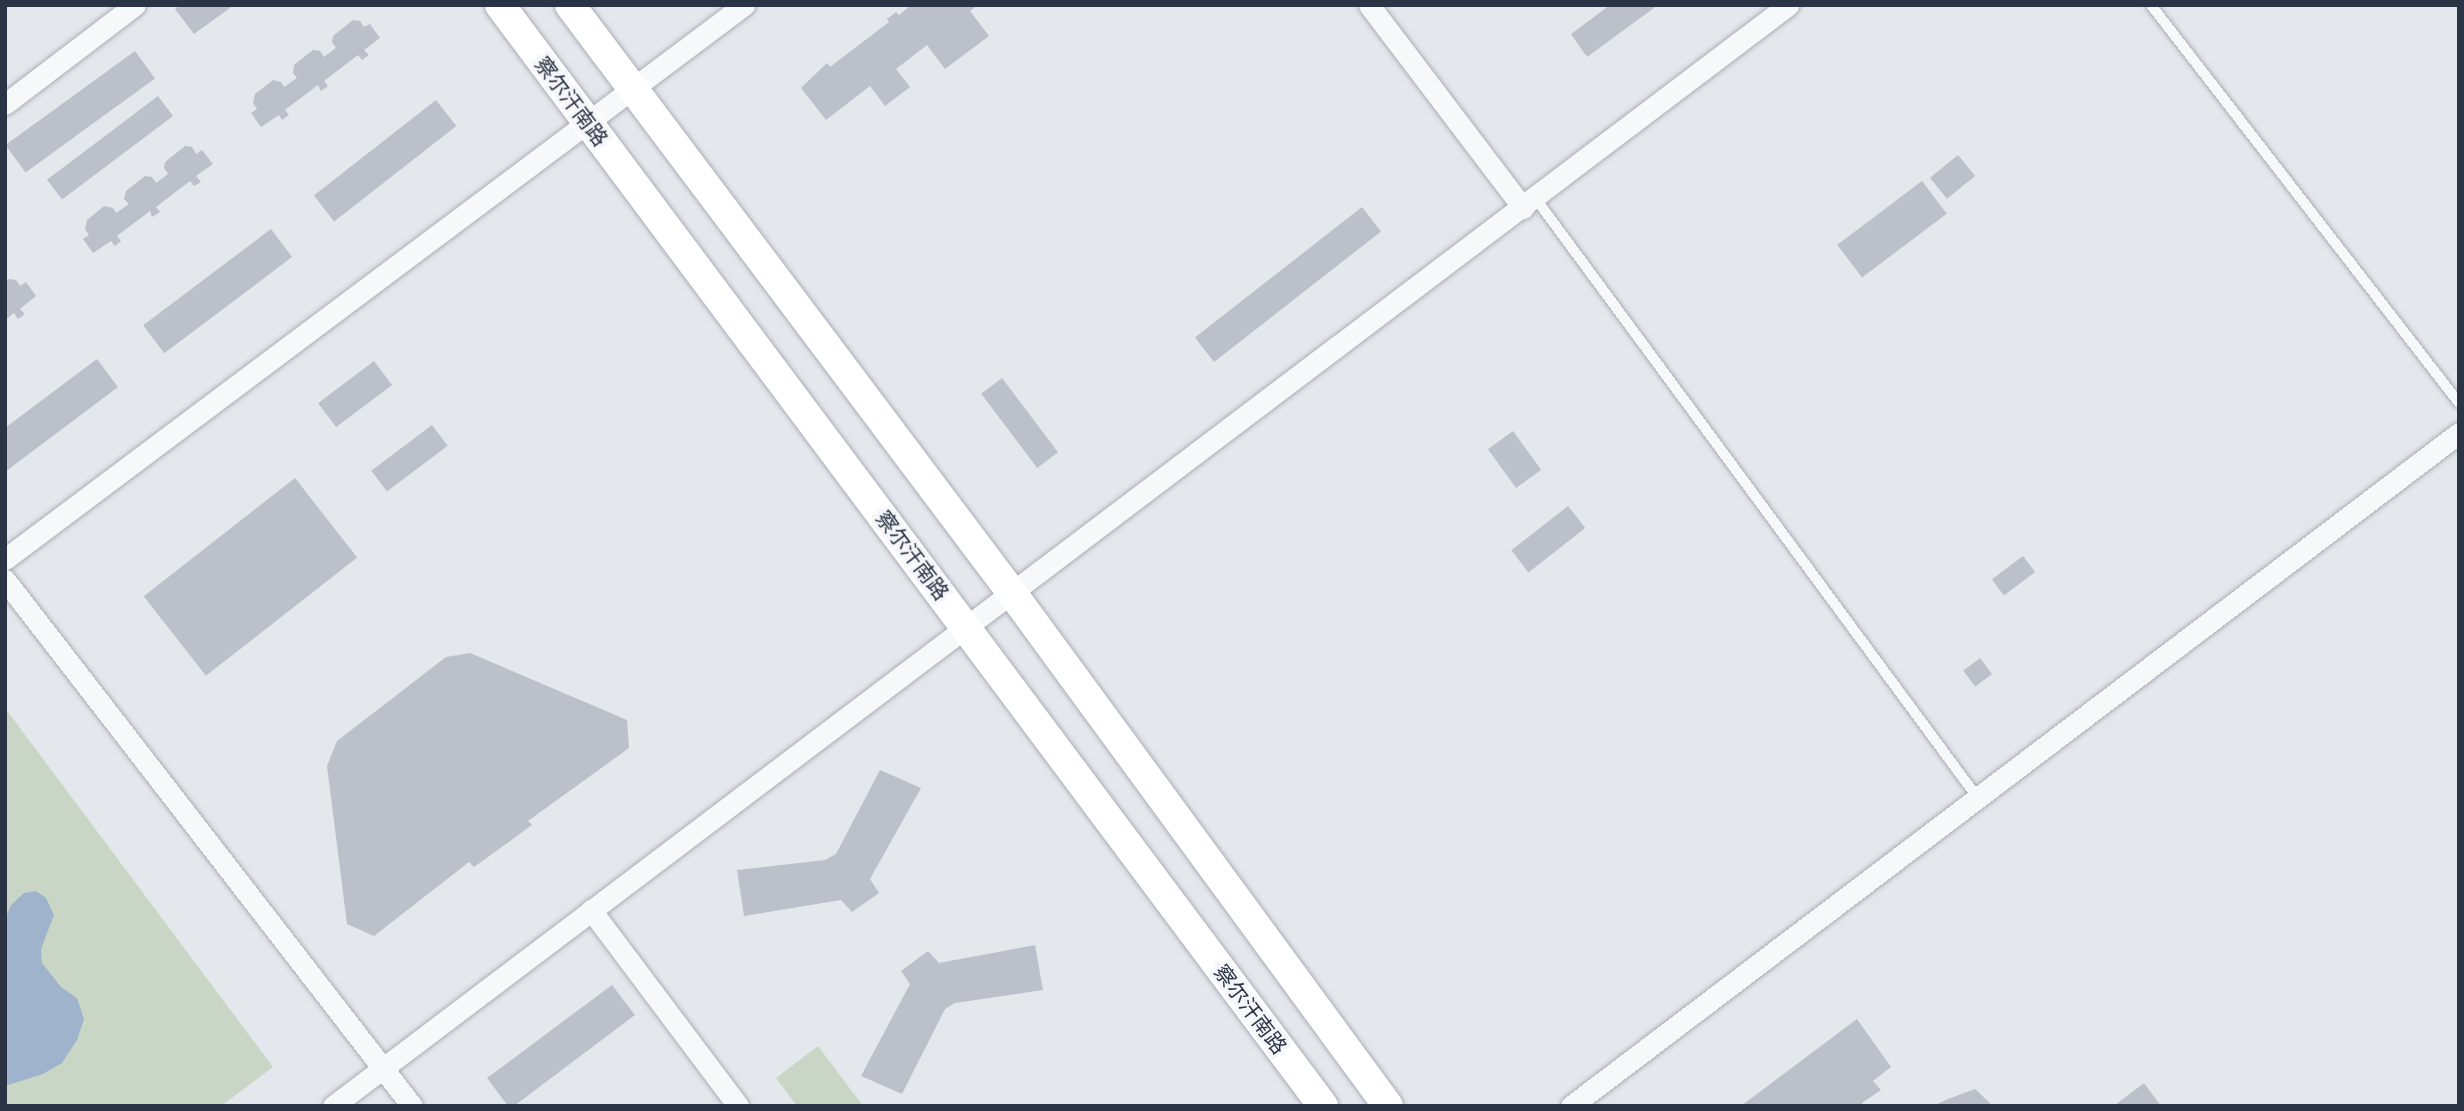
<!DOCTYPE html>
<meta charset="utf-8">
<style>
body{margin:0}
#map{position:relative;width:2464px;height:1111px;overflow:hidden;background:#e4e7ec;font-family:"Exo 2","Noto Sans SC",sans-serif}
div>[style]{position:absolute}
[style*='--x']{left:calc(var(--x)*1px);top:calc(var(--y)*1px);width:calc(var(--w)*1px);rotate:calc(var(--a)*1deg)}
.green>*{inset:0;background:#c9d6c5}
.water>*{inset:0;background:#9fb4cc}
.building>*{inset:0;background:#bbc0ca;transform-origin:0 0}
.roads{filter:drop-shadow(0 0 2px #a9aeb7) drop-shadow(0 0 2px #a9aeb7)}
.service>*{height:10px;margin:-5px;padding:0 5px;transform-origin:5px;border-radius:5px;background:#f7f8fa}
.minor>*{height:21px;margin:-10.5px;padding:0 10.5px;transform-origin:10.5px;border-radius:10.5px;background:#f7f8fa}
.secondary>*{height:30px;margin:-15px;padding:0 15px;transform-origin:15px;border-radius:15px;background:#fff}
span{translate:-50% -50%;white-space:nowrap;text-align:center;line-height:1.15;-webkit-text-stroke:7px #f4f6f9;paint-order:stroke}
.street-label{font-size:21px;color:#2b3445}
.frame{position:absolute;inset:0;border:7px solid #2b3445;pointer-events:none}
</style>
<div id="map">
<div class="green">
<i style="clip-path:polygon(5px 708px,273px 1067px,221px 1106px,5px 1106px)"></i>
<i style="clip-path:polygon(818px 1046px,863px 1106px,797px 1106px,776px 1078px)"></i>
</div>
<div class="water">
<i style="clip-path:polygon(36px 891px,46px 898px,54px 915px,41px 949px,42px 963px,61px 987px,77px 998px,84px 1019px,77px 1040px,62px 1063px,43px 1074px,5px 1086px,5px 919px,11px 905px,24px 893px)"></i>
</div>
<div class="building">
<i style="clip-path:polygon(180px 5px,234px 5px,194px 34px,175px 9px)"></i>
<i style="clip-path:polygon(911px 5px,978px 5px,970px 11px,989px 36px,945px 69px,927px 45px,896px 69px,910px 87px,885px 106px,870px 86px,826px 120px,801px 88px,827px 63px,830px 67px,889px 22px,887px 19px,896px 12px,899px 15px)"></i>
<i style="clip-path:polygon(1610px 5px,1658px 5px,1587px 57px,1571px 34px)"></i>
<i style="clip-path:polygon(353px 20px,360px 21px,364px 27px,370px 24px,380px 38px,364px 50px,369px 55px,362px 60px,358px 55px,324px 81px,328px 86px,321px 91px,318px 85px,285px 110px,289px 115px,282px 120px,279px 115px,261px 127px,251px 113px,257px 109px,253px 103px,255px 94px,273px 80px,281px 82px,284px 87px,297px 78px,293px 73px,294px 65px,313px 50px,320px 51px,324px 57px,336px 48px,332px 42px,333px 36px)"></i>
<i style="left:135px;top:51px;width:34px;height:160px;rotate:54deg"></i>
<i style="left:158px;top:96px;width:25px;height:139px;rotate:53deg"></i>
<i style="left:436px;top:100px;width:33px;height:155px;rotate:52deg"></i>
<i style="clip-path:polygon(185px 146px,192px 147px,196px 154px,202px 150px,213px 164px,196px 176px,201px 182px,194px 186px,190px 181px,156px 207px,160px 212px,152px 217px,150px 211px,117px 236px,121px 241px,115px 246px,111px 241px,93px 253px,83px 239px,89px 235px,85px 229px,87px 220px,104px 206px,113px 208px,116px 213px,129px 204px,124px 199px,126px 191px,145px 176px,152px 177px,156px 183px,168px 174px,164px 168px,165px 162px)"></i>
<i style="left:1958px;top:155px;width:27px;height:36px;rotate:51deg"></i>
<i style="left:1922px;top:181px;width:41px;height:106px;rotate:53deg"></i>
<i style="left:1362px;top:207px;width:31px;height:212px;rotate:52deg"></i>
<i style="left:271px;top:229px;width:35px;height:160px;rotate:53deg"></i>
<i style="clip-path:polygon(9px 279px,16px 280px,20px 286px,26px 282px,36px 296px,20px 309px,25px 314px,18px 319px,14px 313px,5px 320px,5px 281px)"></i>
<i style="clip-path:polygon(97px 359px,118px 387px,5px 472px,5px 428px)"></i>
<i style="left:374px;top:361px;width:30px;height:70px;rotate:53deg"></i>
<i style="left:1002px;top:378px;width:93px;height:26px;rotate:53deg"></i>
<i style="left:432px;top:425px;width:26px;height:76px;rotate:53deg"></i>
<i style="left:1513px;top:431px;width:48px;height:31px;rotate:54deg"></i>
<i style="left:295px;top:478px;width:101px;height:192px;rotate:52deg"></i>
<i style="left:1568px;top:506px;width:28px;height:72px;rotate:52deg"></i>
<i style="left:2023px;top:556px;width:20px;height:39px;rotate:53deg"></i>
<i style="clip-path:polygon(470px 653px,627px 720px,629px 748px,528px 821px,532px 825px,474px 867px,469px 862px,374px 936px,347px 924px,327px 766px,337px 741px,446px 657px)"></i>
<i style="left:1980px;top:658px;width:20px;height:21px;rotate:53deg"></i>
<i style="clip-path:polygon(880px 770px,921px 788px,870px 879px,879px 893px,852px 912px,841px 900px,744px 916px,737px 870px,825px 860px,836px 854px)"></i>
<i style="clip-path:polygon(1035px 945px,1043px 990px,955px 1003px,945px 1009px,902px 1094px,861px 1076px,910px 984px,901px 971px,928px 951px,939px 963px)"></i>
<i style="clip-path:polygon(612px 985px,635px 1015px,514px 1106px,508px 1106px,487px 1078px)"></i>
<i style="clip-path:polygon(1857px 1019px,1891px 1067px,1873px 1081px,1881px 1090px,1862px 1103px,1864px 1106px,1741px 1106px)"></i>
<i style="clip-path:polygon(2144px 1083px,2161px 1106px,2114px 1106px)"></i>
<i style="clip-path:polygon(1975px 1089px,1993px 1106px,1933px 1106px,1948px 1099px)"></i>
</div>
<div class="roads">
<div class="service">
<i style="--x:2151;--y:5;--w:503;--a:52.26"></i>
<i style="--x:1536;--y:199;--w:743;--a:53.59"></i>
</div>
<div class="minor">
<i style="--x:1369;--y:5;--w:255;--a:52.8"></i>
<i style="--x:5;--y:104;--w:163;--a:-37.3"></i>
<i style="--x:5;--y:559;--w:924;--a:-36.86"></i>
<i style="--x:5;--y:580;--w:665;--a:52.27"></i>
<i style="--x:591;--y:910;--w:245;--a:53.1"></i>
<i style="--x:333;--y:1106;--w:1825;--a:-37.11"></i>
<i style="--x:1571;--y:1106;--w:1114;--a:-37.16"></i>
</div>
<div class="secondary">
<i style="--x:500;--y:5;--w:1375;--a:53.22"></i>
<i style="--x:570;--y:5;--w:736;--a:53.07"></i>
<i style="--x:1012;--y:593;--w:636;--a:53.76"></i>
</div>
</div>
<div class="street-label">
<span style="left:572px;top:101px;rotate:53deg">察尔汗南路</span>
<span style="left:913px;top:555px;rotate:53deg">察尔汗南路</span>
<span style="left:1251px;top:1009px;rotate:53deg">察尔汗南路</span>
</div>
<div class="frame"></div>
</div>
